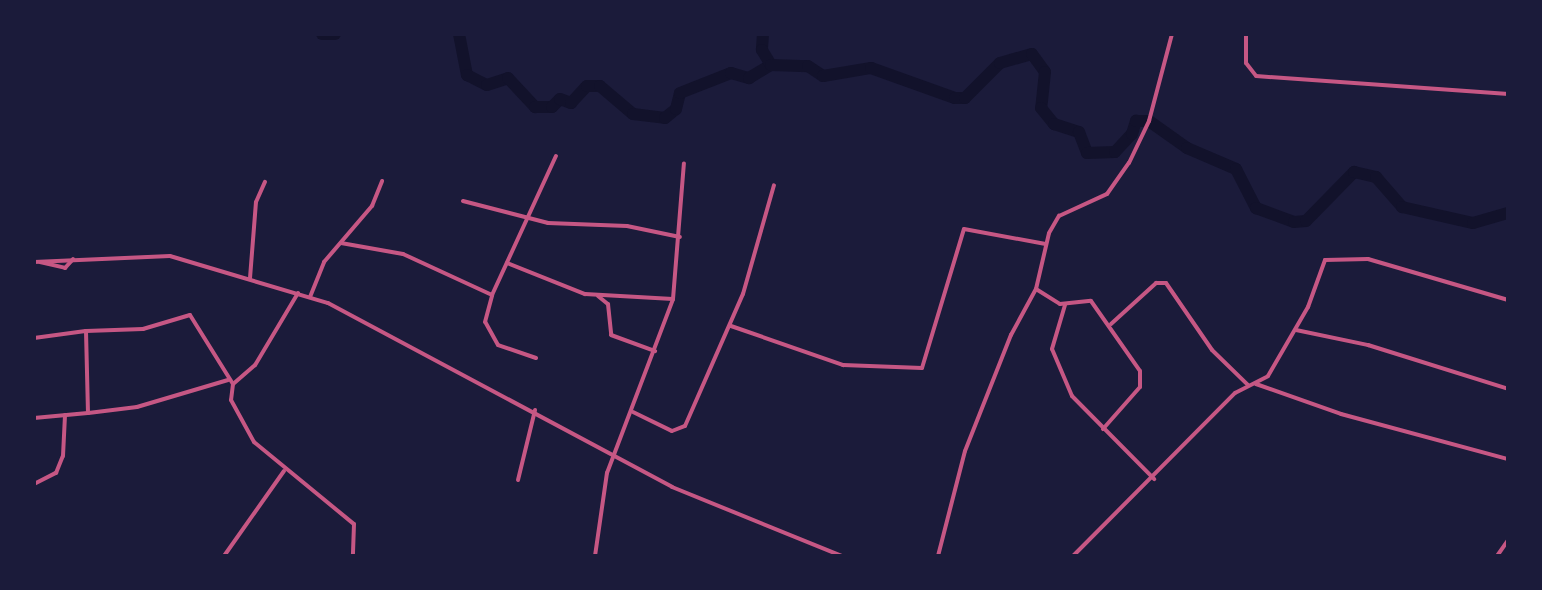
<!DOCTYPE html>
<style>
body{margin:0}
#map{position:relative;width:1542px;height:590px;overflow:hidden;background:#1b1b3a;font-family:"IBM Plex Sans",sans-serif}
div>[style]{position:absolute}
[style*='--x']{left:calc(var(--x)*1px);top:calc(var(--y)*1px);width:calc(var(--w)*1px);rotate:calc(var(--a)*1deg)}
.river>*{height:12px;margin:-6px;padding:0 6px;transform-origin:6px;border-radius:6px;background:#12122b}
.minor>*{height:4px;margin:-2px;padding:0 2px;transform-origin:2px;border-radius:2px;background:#c65784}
span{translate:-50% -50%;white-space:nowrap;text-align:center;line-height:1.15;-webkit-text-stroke:4.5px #1b1b3a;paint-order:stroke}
.frame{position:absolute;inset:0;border:36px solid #1b1b3a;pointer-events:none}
</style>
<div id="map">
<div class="river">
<i style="--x:322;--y:34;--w:13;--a:0"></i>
<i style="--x:459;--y:34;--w:42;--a:79"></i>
<i style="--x:467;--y:75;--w:22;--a:27"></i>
<i style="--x:487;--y:85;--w:22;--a:-18"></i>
<i style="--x:508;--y:78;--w:40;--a:47"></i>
<i style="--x:535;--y:107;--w:17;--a:0"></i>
<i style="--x:552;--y:107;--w:11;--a:-45"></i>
<i style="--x:560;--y:99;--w:12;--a:20"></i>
<i style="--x:571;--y:103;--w:23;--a:-47"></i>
<i style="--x:587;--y:86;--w:13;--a:0"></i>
<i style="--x:600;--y:86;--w:43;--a:40.3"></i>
<i style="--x:633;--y:114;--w:32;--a:7"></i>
<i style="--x:665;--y:118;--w:14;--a:-39"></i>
<i style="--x:676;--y:109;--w:16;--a:-76"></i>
<i style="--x:680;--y:93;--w:55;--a:-21.4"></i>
<i style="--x:731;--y:73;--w:19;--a:16"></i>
<i style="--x:749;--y:78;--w:26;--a:-31"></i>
<i style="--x:763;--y:34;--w:16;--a:94"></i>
<i style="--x:762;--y:50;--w:17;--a:59"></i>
<i style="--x:771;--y:65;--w:37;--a:2"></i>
<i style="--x:808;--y:66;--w:18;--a:34"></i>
<i style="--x:823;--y:76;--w:49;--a:-9.5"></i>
<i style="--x:871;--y:68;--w:89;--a:19.7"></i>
<i style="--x:955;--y:98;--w:10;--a:0"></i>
<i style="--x:965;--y:98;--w:49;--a:-45"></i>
<i style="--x:1000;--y:63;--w:33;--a:-16"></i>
<i style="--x:1032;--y:54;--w:22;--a:54"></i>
<i style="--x:1045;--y:72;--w:36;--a:96"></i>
<i style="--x:1041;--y:108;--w:21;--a:51"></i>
<i style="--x:1054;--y:124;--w:26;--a:18"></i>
<i style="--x:1079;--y:132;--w:22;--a:69"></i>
<i style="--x:1087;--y:153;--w:28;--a:-2"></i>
<i style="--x:1115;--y:152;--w:25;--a:-47"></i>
<i style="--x:1132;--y:134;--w:14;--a:-73"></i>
<i style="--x:1136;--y:121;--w:13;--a:0"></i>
<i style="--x:1149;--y:121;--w:47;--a:35.4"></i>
<i style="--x:1187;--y:148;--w:53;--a:23.2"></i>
<i style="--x:1236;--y:169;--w:44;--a:62.9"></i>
<i style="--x:1256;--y:208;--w:40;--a:20.2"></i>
<i style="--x:1294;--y:222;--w:12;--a:-5"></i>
<i style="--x:1306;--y:221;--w:69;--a:-45.6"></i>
<i style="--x:1354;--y:172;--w:23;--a:13"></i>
<i style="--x:1376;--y:177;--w:40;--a:49"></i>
<i style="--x:1402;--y:207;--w:73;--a:12.7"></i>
<i style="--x:1473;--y:223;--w:36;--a:-16"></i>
</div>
<div class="minor">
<i style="--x:1246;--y:34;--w:29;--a:90"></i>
<i style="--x:1246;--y:63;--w:16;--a:52"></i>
<i style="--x:1256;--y:76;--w:253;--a:4.1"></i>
<i style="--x:463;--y:201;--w:88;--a:14.5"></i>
<i style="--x:548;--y:223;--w:79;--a:2.2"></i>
<i style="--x:627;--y:226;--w:54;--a:11.7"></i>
<i style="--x:341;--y:243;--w:63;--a:10.1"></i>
<i style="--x:403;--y:254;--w:98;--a:24.7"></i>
<i style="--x:34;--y:262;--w:136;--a:-2.5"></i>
<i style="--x:170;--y:256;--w:165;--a:16.6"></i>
<i style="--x:328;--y:303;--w:390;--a:28.1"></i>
<i style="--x:672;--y:487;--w:183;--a:22.1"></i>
<i style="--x:40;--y:262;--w:26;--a:13"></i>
<i style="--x:65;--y:268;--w:12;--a:-48"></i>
<i style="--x:507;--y:263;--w:84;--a:21.7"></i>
<i style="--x:585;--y:294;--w:88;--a:3.3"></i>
<i style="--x:250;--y:278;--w:76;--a:-85.5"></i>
<i style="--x:256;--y:202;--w:22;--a:-66"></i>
<i style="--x:1036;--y:289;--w:28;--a:32"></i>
<i style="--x:1060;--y:304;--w:31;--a:-6"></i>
<i style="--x:1091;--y:301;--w:85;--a:55"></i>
<i style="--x:1140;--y:371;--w:16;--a:90"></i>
<i style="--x:1140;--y:387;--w:56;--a:131.4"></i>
<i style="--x:298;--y:293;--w:84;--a:120.8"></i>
<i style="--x:255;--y:365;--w:29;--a:139"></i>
<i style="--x:233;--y:384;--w:16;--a:97"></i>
<i style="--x:231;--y:400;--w:48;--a:61.3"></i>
<i style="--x:254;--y:442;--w:129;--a:39.4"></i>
<i style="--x:354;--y:524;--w:32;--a:92"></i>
<i style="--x:598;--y:296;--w:13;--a:39"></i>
<i style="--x:608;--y:304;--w:31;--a:84"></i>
<i style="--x:611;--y:335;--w:47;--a:20"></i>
<i style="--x:310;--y:297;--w:38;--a:-68"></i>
<i style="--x:324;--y:262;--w:74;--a:-49.4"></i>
<i style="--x:372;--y:206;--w:27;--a:-68"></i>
<i style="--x:1065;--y:305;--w:46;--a:106.5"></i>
<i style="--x:1052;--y:349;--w:51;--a:66.9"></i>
<i style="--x:1072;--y:396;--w:117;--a:45.3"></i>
<i style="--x:1111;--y:324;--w:61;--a:-42.3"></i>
<i style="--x:1156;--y:283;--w:10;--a:0"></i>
<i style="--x:1166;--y:283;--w:81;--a:55.5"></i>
<i style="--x:1212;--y:350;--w:50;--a:44.2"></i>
<i style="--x:731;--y:326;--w:119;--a:19.2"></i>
<i style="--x:843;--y:365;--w:79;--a:2.2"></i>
<i style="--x:922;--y:368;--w:145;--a:-73.2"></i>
<i style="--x:964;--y:229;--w:83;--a:10.4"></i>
<i style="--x:1296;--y:330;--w:74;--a:11.8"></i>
<i style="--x:1368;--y:345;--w:147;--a:17.4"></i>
<i style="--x:34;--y:338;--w:52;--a:-7.7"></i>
<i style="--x:536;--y:358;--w:40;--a:-161.1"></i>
<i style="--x:498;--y:345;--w:26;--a:-119"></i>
<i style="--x:485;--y:322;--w:28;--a:-75"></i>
<i style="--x:492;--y:295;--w:153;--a:-65.3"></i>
<i style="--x:228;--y:380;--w:95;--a:163.5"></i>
<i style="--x:137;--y:407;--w:49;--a:173"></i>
<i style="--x:88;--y:413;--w:82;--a:-91.4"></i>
<i style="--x:86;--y:331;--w:57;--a:-2"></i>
<i style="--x:143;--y:329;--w:49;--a:-16.6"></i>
<i style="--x:190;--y:315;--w:81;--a:58.1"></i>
<i style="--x:1256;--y:384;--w:90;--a:19.4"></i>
<i style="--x:1341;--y:414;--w:173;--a:15.1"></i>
<i style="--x:633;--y:412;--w:43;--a:26"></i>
<i style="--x:672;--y:431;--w:14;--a:-21"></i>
<i style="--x:685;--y:426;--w:144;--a:-66.3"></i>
<i style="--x:743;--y:294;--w:113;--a:-74.1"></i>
<i style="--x:34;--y:418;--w:54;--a:-5.3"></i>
<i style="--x:518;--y:480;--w:72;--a:-76.3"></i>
<i style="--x:34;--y:484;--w:25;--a:-27"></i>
<i style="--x:56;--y:473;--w:18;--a:-68"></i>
<i style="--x:63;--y:456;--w:41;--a:-87.2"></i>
<i style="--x:224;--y:556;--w:104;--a:-54.8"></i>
<i style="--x:595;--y:556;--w:84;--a:-81.8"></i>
<i style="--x:607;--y:473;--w:186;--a:-69.2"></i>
<i style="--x:673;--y:299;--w:136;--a:-85.4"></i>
<i style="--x:938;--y:556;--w:108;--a:-75.6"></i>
<i style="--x:965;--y:451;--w:125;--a:-68.4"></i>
<i style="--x:1011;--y:335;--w:52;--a:-61.5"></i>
<i style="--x:1036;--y:289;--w:57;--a:-76.9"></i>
<i style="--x:1049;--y:233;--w:20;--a:-60"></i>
<i style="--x:1059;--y:216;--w:53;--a:-24.6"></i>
<i style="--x:1107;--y:194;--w:38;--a:-55"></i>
<i style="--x:1129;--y:163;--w:47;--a:-64.5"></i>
<i style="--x:1149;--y:121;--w:90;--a:-75.2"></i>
<i style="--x:1073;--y:556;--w:230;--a:-45.2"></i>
<i style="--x:1235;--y:393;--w:37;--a:-27"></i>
<i style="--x:1268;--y:376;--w:80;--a:-59.9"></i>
<i style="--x:1308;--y:307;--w:50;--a:-70.1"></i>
<i style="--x:1325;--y:260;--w:43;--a:-1.3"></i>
<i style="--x:1368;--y:259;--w:146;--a:16.3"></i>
<i style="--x:1497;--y:556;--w:19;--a:-55"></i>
</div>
<div class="frame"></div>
</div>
